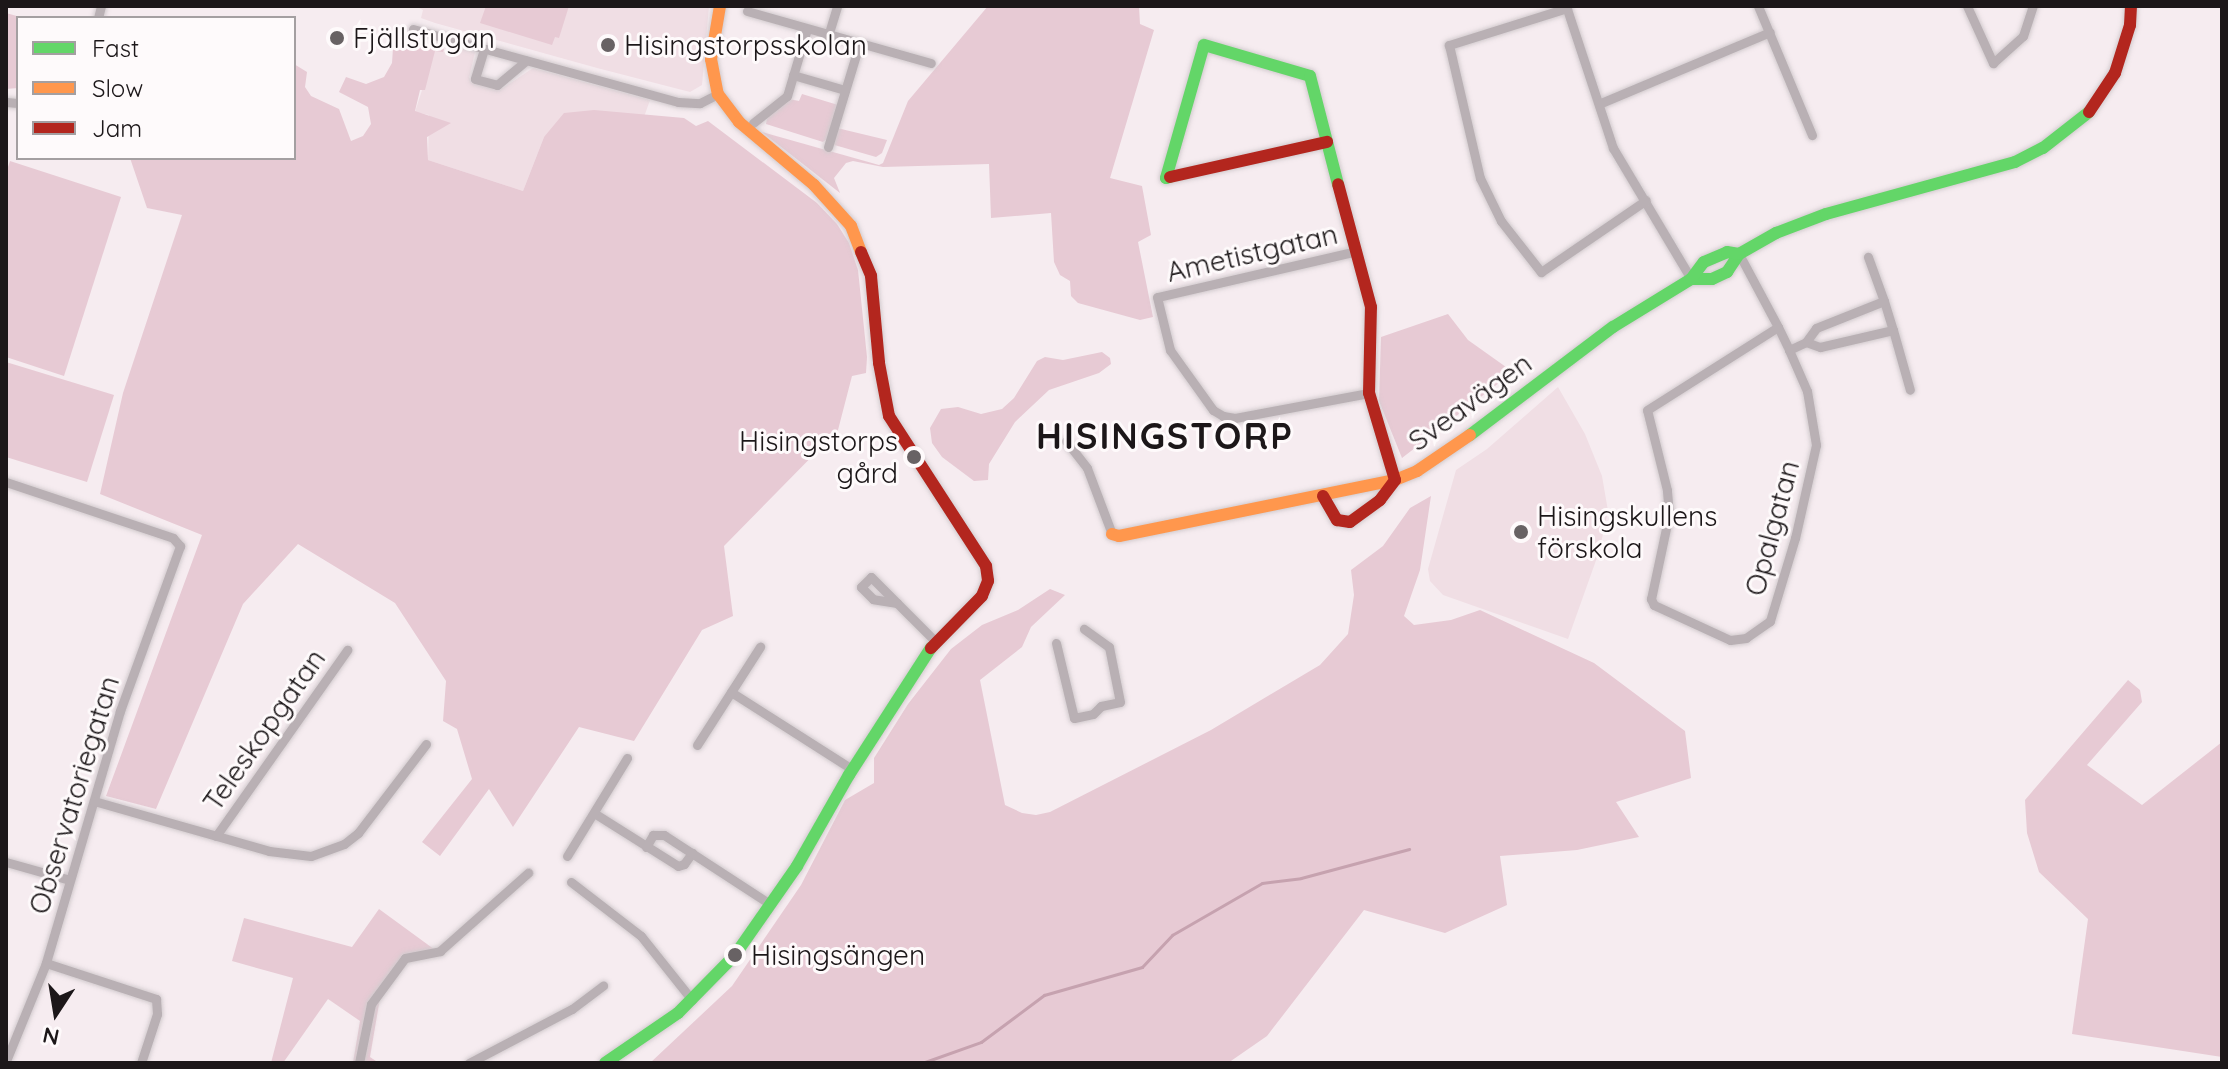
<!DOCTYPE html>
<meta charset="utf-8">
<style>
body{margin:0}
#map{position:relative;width:2228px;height:1069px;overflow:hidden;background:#f6ecf0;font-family:Quicksand,sans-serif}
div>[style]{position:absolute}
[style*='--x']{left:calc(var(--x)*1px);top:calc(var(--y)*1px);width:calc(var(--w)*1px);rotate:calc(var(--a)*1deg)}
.built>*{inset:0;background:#f0dee4}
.green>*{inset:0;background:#e7cad4}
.stream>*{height:3px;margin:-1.5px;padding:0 1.5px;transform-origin:1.5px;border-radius:1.5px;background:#c6a2af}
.roads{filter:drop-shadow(0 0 2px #d2cbce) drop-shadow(0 0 2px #d2cbce)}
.street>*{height:9px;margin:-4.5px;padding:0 4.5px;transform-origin:4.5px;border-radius:4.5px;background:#b9b0b4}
.fast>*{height:12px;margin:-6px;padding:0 6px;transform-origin:6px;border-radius:6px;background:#63d668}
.slow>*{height:12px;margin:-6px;padding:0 6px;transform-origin:6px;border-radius:6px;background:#ff974d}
.jam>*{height:12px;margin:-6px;padding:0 6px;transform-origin:6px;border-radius:6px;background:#b3261e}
.dots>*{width:22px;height:22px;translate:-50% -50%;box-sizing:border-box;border:4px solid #fefafb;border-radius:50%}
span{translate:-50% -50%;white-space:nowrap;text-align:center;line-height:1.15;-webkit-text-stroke:6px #fefafb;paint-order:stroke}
.poi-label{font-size:28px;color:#1c1719}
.left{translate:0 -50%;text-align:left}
.right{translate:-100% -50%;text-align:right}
.street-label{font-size:28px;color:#1c1719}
.district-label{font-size:36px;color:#1c1719;font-weight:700;letter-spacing:2px}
.frame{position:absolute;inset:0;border:8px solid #1c1719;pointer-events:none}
.legend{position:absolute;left:16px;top:16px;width:280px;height:144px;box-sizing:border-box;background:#fefafb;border:2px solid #a49fa1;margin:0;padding:10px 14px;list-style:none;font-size:24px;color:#1c1719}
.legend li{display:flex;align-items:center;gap:16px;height:40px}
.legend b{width:40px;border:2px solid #a49fa1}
.north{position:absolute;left:16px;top:973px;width:80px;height:80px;-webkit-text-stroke:6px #fefafb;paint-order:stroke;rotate:192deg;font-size:22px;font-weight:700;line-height:32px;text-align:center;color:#1c1719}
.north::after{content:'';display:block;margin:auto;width:28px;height:36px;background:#1c1719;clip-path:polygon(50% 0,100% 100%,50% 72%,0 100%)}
</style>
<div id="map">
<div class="built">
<i style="clip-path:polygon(415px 6px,709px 6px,702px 85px,690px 92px,597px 68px,435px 23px,421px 18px,423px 10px)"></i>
<i style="clip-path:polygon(437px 43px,442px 44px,444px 52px,455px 55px,463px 49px,475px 52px,469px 78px,503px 88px,533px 68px,650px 100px,644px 117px,632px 116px,544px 137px,523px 191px,428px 160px,429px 115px,415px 112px)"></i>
<i style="clip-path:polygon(1558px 387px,1585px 434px,1602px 476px,1608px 511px,1599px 552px,1568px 639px,1443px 595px,1430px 581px,1428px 569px,1456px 470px,1487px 449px)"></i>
</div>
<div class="green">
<i style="clip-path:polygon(486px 6px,569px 6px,559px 38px,555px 37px,552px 45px,480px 23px)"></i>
<i style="clip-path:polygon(988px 6px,1139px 6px,1140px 24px,1154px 30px,1110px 178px,1142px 186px,1151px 235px,1138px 242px,1153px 317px,1140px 320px,1078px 303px,1071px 296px,1070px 281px,1060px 275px,1054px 262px,1051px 213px,991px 218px,989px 164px,883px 167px,853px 161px,846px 163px,834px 178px,840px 193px,762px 132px,879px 165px,883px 163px,908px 101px)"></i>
<i style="clip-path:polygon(6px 13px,24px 18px,18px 18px,18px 88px,6px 89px)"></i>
<i style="clip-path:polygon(410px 40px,420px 45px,437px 43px,444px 49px,443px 52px,435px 51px,425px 90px,420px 90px,415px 111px,451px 123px,427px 137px,428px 160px,523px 191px,544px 137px,564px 113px,594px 110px,684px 118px,696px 126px,708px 121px,817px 203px,837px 224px,849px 243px,858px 270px,867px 357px,866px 373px,852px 376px,838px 430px,724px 546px,733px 616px,702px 630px,634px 741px,579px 727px,513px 827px,489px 789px,440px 856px,422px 842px,472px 779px,457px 729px,443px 721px,446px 681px,395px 603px,298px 544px,243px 604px,156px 809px,106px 796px,202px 535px,100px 494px,123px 393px,182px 215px,147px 208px,130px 158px,294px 158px,294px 64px,307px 72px,305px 87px,311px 96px,339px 109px,351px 141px,363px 136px,371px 124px,368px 107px,339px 92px,346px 77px,366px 84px,384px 77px,392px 63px,393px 48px)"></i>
<i style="clip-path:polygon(802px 94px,838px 105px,828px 138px,823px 142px,766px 124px,768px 114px,789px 99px,799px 101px)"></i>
<i style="clip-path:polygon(837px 128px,887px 140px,882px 153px,876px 157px,831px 144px)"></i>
<i style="clip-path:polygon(10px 161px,121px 197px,64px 376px,6px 357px,6px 173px)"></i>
<i style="clip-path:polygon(1448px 314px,1468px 340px,1513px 372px,1402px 458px,1379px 401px,1381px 337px)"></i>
<i style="clip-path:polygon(1102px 352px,1110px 358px,1111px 364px,1099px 373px,1049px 390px,1015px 422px,989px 464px,988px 480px,974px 481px,942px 457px,932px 443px,930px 428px,941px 409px,958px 407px,981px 414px,1002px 409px,1014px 398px,1037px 361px,1045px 357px,1063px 360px)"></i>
<i style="clip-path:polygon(6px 362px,114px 395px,87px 482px,6px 457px)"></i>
<i style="clip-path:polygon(1431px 496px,1420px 570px,1404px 616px,1414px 625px,1451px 620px,1480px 610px,1594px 663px,1685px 731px,1691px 778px,1616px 802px,1639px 837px,1577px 850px,1500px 856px,1507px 905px,1445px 933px,1364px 910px,1267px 1036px,1228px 1063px,650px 1063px,732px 986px,801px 885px,845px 800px,874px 783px,874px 758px,908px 704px,951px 649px,982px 625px,1018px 610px,1050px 589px,1065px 595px,1031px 627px,1022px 647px,980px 680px,1005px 805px,1022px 813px,1036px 815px,1050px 812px,1211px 730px,1320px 665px,1348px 634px,1354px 595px,1351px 570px,1383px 546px,1410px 508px)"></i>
<i style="clip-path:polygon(2128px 680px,2140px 690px,2142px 702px,2087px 765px,2142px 805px,2222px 742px,2222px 1057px,2072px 1034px,2088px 919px,2039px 872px,2027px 833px,2025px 800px)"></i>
<i style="clip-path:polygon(379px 909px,442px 955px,408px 962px,380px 998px,370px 1057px,379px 1063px,353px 1063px,360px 1021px,328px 999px,283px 1063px,271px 1063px,293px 978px,232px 961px,244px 918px,352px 947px)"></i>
</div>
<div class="stream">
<i style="--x:922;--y:1063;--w:63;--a:-19.6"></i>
<i style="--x:981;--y:1042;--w:79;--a:-36.7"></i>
<i style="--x:1044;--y:995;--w:102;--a:-15.9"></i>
<i style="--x:1142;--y:967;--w:44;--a:-46.8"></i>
<i style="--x:1172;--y:935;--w:104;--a:-30"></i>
<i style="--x:1262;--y:883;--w:39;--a:-7"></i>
<i style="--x:1301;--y:878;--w:112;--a:-15"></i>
</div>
<div class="roads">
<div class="street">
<i style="--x:1566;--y:6;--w:150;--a:71.7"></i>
<i style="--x:1613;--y:148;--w:152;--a:59.2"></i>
<i style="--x:1758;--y:6;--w:140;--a:67.3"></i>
<i style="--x:1967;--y:6;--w:63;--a:65.5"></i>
<i style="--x:1993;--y:63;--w:40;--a:-42"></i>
<i style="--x:2023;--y:36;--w:32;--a:-72"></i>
<i style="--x:1567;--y:8;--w:124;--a:162.6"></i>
<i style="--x:1449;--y:45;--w:137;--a:76.9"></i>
<i style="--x:1480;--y:178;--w:48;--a:64"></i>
<i style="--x:1501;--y:221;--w:65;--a:51.9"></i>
<i style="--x:1541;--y:272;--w:127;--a:-34.4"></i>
<i style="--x:747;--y:11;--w:191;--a:15.8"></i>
<i style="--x:98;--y:18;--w:12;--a:-76"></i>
<i style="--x:413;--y:29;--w:275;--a:15.4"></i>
<i style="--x:678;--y:102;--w:22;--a:3"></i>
<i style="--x:700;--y:103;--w:20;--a:-27"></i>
<i style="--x:828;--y:36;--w:31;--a:-73"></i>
<i style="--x:484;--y:49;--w:31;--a:107"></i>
<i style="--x:475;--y:79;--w:23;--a:15"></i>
<i style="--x:497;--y:85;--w:38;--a:-40"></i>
<i style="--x:793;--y:75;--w:54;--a:16.1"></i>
<i style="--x:6;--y:102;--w:12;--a:5"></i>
<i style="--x:1601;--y:103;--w:183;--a:-22.8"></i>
<i style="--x:753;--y:123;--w:43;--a:-38.5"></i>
<i style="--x:787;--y:96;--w:70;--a:-73.4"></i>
<i style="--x:828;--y:147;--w:107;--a:-73.1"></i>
<i style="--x:1357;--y:251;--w:205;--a:167"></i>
<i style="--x:1157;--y:297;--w:55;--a:76.2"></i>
<i style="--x:1170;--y:350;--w:74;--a:54.4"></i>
<i style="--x:1213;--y:410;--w:12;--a:31"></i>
<i style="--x:1223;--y:416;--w:12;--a:9"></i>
<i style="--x:1235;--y:418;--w:136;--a:-10.6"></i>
<i style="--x:1739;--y:254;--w:83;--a:61.9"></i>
<i style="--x:1778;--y:327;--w:25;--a:64"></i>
<i style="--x:1789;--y:350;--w:45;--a:66.3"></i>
<i style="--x:1807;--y:391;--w:55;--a:80.5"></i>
<i style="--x:1816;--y:445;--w:95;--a:102.7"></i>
<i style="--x:1795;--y:538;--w:87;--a:106.8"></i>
<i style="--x:1770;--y:621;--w:29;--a:145"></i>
<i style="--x:1746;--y:638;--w:16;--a:173"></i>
<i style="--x:1730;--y:640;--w:84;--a:-155.3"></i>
<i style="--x:1654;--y:605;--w:7;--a:-117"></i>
<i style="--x:1651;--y:599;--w:87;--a:-78"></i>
<i style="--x:1669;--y:514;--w:24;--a:-95"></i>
<i style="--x:1667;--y:490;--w:82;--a:-104"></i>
<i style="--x:1647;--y:410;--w:155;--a:-32.4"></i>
<i style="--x:1884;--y:301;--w:30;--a:73"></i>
<i style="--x:1806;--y:342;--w:15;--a:20"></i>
<i style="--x:1820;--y:347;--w:75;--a:-13.1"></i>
<i style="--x:1893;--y:330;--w:62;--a:74.2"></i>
<i style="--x:1789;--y:350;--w:19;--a:-25"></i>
<i style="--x:1806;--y:342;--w:17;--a:-54"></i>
<i style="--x:1816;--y:328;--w:73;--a:-21.7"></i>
<i style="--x:1884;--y:301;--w:47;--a:-110"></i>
<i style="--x:1066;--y:441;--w:34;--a:52"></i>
<i style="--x:1087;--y:468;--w:71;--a:69.3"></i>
<i style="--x:6;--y:482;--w:176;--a:18.5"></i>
<i style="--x:173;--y:538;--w:11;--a:49"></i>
<i style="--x:180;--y:546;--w:176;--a:110"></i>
<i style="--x:120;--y:711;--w:263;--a:106.4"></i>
<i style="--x:46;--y:963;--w:106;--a:112.2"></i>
<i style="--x:897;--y:603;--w:24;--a:-171"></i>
<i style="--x:873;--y:599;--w:17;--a:-135"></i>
<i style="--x:861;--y:587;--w:14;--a:-45"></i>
<i style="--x:871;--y:577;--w:91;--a:45"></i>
<i style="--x:1056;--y:643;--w:77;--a:76.5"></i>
<i style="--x:1074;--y:718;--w:19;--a:-12"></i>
<i style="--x:1093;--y:714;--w:11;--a:-45"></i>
<i style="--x:1101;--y:706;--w:19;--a:-12"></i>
<i style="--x:1120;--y:702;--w:56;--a:-101.3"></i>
<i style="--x:1109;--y:647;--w:31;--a:-144"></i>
<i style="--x:731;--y:692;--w:143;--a:32.5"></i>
<i style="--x:697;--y:745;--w:117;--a:-57.3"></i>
<i style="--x:94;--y:801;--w:182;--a:15.9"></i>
<i style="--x:269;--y:851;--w:42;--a:6.8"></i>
<i style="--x:311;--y:856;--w:35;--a:-20"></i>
<i style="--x:344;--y:844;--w:18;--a:-38"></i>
<i style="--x:358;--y:833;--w:112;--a:-52.6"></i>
<i style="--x:594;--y:813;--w:99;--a:32.2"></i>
<i style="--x:678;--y:866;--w:6;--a:-18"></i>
<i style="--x:684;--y:864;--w:14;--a:-54"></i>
<i style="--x:216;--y:836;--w:228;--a:-54.8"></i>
<i style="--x:646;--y:847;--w:14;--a:-60"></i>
<i style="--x:653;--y:835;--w:11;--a:0"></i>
<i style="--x:664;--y:835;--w:126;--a:33.1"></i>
<i style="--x:567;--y:856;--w:115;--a:-58.5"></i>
<i style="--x:6;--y:862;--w:66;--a:15.7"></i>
<i style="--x:571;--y:882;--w:88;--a:37.6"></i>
<i style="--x:641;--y:936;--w:82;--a:51.4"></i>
<i style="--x:46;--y:963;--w:116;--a:18.1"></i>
<i style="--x:156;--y:999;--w:15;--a:86"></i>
<i style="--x:157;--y:1014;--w:52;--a:108.1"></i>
<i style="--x:359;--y:1063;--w:60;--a:-78.5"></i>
<i style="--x:371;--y:1004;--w:57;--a:-53.5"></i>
<i style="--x:405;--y:958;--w:36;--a:-11"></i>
<i style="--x:440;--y:951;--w:118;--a:-41.6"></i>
<i style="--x:469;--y:1063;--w:116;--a:-27.7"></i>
<i style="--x:572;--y:1009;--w:39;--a:-37"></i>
</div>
<div class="fast">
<i style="--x:1170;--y:177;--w:4;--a:166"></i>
<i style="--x:1166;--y:178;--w:138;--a:-74.1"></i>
<i style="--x:1204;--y:45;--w:110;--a:16.3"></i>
<i style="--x:1310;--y:76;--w:112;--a:75.5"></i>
<i style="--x:1691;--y:279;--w:21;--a:0"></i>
<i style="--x:1712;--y:279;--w:17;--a:-25"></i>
<i style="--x:1727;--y:272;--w:22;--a:-56"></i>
<i style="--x:1739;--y:254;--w:43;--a:-29.6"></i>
<i style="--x:1776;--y:233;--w:53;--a:-20.8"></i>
<i style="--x:1826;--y:214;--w:196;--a:-15.4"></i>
<i style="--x:2015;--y:162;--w:31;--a:-27"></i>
<i style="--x:2043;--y:148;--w:58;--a:-38"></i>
<i style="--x:1470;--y:435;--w:179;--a:-37.1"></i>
<i style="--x:1613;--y:327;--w:92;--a:-31.6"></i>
<i style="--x:1691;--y:279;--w:21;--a:-53"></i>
<i style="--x:1704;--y:262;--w:25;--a:-23"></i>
<i style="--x:1727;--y:252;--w:12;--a:9"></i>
<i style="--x:605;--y:1063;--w:88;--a:-34.4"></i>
<i style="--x:678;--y:1013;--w:81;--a:-45.5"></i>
<i style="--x:735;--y:955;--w:108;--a:-55.1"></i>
<i style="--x:797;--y:866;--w:105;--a:-60.3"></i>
<i style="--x:849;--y:775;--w:151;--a:-57.2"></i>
</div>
<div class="slow">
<i style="--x:720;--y:6;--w:54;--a:99.6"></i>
<i style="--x:711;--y:59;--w:36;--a:79"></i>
<i style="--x:718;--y:94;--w:35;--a:53"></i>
<i style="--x:739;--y:122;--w:98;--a:40"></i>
<i style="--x:814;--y:185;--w:55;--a:47.9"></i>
<i style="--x:851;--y:226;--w:28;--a:69"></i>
<i style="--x:1112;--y:534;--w:7;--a:16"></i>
<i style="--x:1119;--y:536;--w:282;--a:-11.5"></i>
<i style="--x:1395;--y:480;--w:24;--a:-22"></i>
<i style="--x:1417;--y:471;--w:64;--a:-34.2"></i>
</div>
<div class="jam">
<i style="--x:2089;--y:112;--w:47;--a:-56.3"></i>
<i style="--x:2115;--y:73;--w:50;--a:-72.6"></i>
<i style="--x:2130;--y:25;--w:19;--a:-87"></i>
<i style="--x:1170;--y:177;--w:161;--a:-12.6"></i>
<i style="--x:861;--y:252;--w:26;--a:67"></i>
<i style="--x:871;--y:276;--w:87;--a:84.7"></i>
<i style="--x:879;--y:363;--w:54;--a:79.3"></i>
<i style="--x:889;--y:416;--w:179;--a:57.1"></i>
<i style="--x:986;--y:566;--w:15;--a:82"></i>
<i style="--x:988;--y:581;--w:16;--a:112"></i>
<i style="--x:982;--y:596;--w:73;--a:134.4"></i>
<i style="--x:1323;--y:496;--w:28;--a:60"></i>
<i style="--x:1337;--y:520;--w:13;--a:9"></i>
<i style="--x:1350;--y:522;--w:37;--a:-36"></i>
<i style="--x:1380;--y:500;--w:25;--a:-53"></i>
<i style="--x:1395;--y:480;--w:91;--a:-106.6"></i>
<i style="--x:1369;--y:393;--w:86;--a:-88.7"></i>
<i style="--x:1371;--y:307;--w:127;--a:-105"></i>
</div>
</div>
<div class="dots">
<i style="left:337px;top:38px;background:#686264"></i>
<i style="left:608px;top:45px;background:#686264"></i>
<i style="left:914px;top:457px;background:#686264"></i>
<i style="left:1521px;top:532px;background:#686264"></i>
<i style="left:735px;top:955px;background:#686264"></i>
</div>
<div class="poi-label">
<span class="left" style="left:353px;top:38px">Fjällstugan</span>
<span class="left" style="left:624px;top:45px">Hisingstorpsskolan</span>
<span class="right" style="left:898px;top:457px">Hisingstorps<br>gård</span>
<span class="left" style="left:1537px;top:532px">Hisingskullens<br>förskola</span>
<span class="left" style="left:751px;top:955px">Hisingsängen</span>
</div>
<div class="street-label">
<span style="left:1252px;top:253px;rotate:-13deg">Ametistgatan</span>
<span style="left:1470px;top:402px;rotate:-36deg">Sveavägen</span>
<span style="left:1772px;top:528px;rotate:-75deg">Opalgatan</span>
<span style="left:264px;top:730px;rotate:-55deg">Teleskopgatan</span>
<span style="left:74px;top:795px;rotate:-73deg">Observatoriegatan</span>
</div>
<div class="district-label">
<span style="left:1165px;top:436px">HISINGSTORP</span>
</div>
<div class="frame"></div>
<ul class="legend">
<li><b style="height:10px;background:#63d668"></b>Fast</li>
<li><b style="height:10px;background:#ff974d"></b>Slow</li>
<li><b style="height:10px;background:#b3261e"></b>Jam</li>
</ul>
<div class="north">N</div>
</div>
